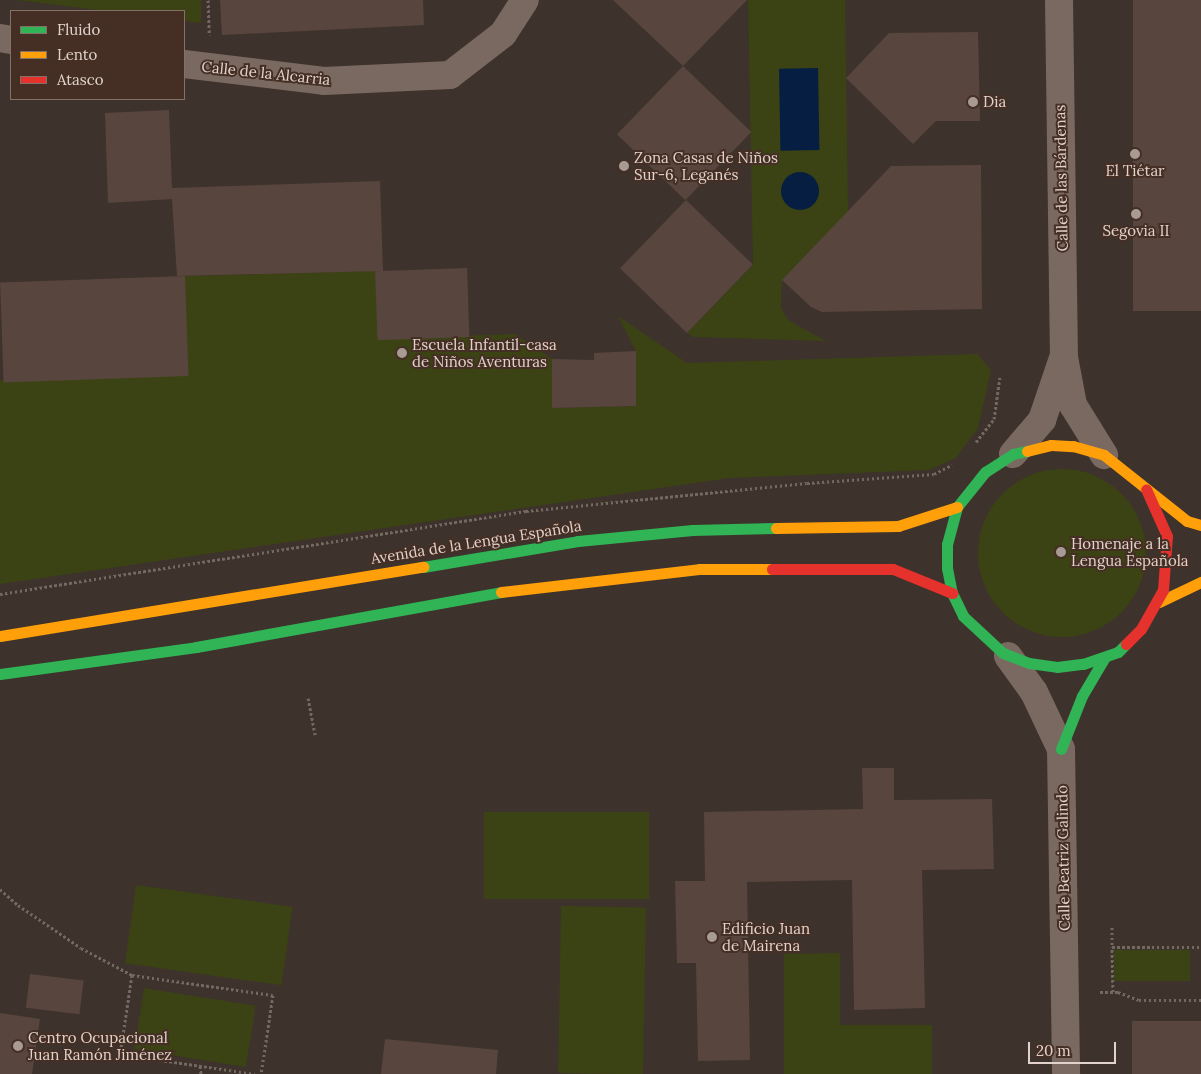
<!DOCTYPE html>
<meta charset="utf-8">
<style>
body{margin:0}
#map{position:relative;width:1201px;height:1074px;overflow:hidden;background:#3e322c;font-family:Lora,serif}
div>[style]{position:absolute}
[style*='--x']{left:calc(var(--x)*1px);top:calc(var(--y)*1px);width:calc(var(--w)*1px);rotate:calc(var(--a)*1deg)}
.green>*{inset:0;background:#3b4314;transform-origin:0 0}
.round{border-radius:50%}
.water>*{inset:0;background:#061e41;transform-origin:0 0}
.building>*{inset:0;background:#58453e;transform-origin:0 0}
.path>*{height:3px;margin-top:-1.5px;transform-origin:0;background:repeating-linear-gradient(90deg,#746862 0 2.5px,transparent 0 5px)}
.street>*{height:28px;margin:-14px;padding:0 14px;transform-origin:14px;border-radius:14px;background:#7a6960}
.fast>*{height:11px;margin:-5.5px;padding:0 5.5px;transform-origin:5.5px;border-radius:5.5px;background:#30b455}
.slow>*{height:11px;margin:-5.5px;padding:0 5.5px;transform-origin:5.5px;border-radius:5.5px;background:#ff9f0a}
.jam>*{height:11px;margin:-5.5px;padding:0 5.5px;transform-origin:5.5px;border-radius:5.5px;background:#e5322d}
.dots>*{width:14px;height:14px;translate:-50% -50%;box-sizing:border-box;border:2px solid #452f25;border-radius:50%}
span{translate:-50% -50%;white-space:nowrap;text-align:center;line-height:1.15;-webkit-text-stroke:4px #452f25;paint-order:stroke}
.street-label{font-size:15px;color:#e1d3cc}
.poi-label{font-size:15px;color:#e1d3cc}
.left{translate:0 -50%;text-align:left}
.legend{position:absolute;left:10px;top:10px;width:175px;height:90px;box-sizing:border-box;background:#452f25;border:1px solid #837168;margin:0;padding:6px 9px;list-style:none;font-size:15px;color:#e1d3cc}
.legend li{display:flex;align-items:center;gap:10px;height:25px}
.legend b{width:25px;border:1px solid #837168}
.scale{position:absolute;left:1028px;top:1042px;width:88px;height:22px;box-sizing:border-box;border:2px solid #e1d3cc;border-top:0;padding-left:6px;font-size:15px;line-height:18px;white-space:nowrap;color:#e1d3cc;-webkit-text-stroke:4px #452f25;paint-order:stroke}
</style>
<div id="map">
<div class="green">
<i style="clip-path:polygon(17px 0,201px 0,201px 23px,184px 21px,184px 11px,106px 11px)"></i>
<i style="clip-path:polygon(evenodd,748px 0,845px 0,848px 212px,782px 280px,781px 294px,781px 308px,788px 320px,826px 341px,694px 337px,687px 333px,753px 265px,748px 0,811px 176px,819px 191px,782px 194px,784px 182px,811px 176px)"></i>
<i style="clip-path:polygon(375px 271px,379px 339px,515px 334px,552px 359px,552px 408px,636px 406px,636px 351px,618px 316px,687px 363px,977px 354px,991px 370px,978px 428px,956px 458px,929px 470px,729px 478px,0 584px,0 381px,185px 276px)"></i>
<i class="round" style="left:978px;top:469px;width:168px;height:168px"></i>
<i style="left:484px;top:812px;width:165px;height:87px"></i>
<i style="left:136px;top:885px;width:158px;height:79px;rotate:8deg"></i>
<i style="left:561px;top:906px;width:85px;height:167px;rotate:1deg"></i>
<i style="left:1114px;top:950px;width:76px;height:31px"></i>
<i style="clip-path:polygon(840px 953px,840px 1025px,932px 1025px,932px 1074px,784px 1074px,784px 954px)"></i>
<i style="left:144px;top:988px;width:113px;height:62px;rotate:9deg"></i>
</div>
<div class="water">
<i style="left:818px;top:68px;width:82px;height:39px;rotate:89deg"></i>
<i class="round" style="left:781px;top:172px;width:38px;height:38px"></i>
</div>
<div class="building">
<i style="clip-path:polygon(220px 0,423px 0,424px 25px,222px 35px)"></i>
<i style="clip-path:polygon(613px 0,747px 0,683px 66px)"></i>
<i style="left:1133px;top:0;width:68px;height:311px"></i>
<i style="clip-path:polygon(978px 32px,980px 121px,936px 121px,913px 144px,846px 78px,889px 33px)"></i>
<i style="left:683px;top:66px;width:95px;height:95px;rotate:44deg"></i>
<i style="clip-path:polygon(169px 110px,172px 188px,380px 181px,383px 271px,177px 276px,172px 199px,108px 203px,105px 113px)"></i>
<i style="clip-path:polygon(981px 165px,982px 309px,822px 312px,811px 307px,782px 280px,891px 166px)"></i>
<i style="left:686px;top:200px;width:93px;height:95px;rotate:44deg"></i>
<i style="left:467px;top:268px;width:69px;height:92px;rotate:88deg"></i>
<i style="left:185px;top:276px;width:100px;height:185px;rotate:88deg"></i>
<i style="clip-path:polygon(636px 351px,636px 406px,552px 408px,552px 359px,594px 360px,594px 353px)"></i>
<i style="clip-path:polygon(862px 768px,894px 768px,894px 800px,992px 799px,994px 869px,922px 870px,925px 1008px,854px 1010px,852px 880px,747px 882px,750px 1060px,698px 1061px,696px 963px,677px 963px,675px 881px,705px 881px,704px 812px,863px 809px)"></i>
<i style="left:30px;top:974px;width:54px;height:34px;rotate:7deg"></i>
<i style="clip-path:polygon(0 1013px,40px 1019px,32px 1074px,0 1074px)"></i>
<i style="left:1132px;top:1021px;width:69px;height:53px"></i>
<i style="clip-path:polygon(385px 1039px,498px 1050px,496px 1074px,381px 1074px)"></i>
</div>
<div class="path">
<i style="--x:208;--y:0;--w:35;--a:88"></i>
<i style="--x:976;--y:442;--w:29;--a:-52"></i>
<i style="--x:994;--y:419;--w:42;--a:-81.9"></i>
<i style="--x:0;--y:594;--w:533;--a:-8.97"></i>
<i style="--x:526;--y:511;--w:282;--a:-5.7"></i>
<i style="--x:807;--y:483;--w:127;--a:-4.1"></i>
<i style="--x:934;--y:474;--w:20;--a:-27"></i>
<i style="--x:308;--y:698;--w:38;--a:79"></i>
<i style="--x:0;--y:889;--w:24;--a:42"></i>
<i style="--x:18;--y:905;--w:76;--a:34.3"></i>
<i style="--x:81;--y:948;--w:58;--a:27.9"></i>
<i style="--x:132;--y:975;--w:142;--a:8.1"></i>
<i style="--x:273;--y:995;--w:80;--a:98.6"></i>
<i style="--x:1112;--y:927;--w:20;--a:90"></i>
<i style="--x:132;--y:975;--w:80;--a:98.6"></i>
<i style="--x:120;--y:1054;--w:136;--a:8.4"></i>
<i style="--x:1100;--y:992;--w:18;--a:0"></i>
<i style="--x:1118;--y:992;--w:22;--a:21"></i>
<i style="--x:1139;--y:1000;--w:62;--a:0"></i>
<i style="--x:1113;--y:992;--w:45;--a:-91.3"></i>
<i style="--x:1112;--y:947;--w:89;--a:0"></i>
<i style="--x:200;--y:1066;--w:8;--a:83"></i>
</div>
<div class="street">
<i style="--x:1059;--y:0;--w:357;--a:89.2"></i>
<i style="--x:1064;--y:357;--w:49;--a:79.4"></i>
<i style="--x:1073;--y:405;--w:59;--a:58.2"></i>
<i style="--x:0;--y:38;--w:11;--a:10"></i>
<i style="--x:184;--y:64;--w:141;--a:6.9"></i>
<i style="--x:324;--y:81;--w:126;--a:-2.7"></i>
<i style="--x:450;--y:75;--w:67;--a:-37.7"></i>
<i style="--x:503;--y:34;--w:40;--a:-57.1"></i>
<i style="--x:1013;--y:454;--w:45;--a:-49.5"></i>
<i style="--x:1042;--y:420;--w:65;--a:-71.3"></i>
<i style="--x:1008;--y:656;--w:44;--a:54.2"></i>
<i style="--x:1034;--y:692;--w:63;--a:64.7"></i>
<i style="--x:1061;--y:749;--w:325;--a:89.1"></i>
</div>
<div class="fast">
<i style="--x:1027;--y:451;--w:14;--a:168"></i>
<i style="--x:1013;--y:454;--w:33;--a:147"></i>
<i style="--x:985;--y:472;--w:45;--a:128.7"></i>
<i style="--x:957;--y:507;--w:38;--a:105"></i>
<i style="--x:947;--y:544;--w:24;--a:90"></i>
<i style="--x:947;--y:568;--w:25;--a:79"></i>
<i style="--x:952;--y:593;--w:25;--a:64"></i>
<i style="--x:963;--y:616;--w:54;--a:42.8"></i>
<i style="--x:1003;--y:653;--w:28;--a:21"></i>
<i style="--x:1029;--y:663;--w:28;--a:8"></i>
<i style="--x:1057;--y:667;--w:26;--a:-7"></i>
<i style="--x:1083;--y:664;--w:37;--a:-19"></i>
<i style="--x:1118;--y:652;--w:11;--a:-45"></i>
<i style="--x:423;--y:567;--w:157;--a:-9.5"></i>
<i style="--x:578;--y:541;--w:115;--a:-5.5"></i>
<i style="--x:692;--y:530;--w:84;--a:-1.4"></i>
<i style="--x:0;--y:674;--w:198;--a:-7.8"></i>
<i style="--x:196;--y:647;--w:310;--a:-10.2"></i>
<i style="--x:1061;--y:749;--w:57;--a:-68.4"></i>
<i style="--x:1082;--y:696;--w:45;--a:-59.5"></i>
</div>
<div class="slow">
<i style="--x:1027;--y:451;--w:25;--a:-14"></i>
<i style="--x:1051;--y:445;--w:22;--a:3"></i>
<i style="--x:1073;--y:446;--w:32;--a:16"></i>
<i style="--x:1104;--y:455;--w:106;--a:38.5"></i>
<i style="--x:1187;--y:521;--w:15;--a:16"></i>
<i style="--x:776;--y:528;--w:122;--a:-0.9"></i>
<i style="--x:898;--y:526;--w:62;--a:-17.9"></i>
<i style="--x:501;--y:592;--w:199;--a:-6.6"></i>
<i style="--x:699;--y:569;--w:73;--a:0"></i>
<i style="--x:1159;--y:602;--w:47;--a:-25.5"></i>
<i style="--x:0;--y:636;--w:429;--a:-9.3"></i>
</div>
<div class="jam">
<i style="--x:772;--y:569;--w:121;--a:0"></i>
<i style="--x:893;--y:569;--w:64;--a:22.1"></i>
<i style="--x:1126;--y:644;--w:21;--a:-45"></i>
<i style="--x:1141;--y:629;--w:45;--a:-60.6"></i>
<i style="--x:1163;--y:590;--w:54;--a:-85.8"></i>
<i style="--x:1167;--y:536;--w:51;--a:-114.1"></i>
</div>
<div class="dots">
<i style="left:973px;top:102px;background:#a89b94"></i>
<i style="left:1135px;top:154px;background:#a89b94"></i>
<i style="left:624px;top:166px;background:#a89b94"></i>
<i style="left:1136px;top:214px;background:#a89b94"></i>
<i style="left:402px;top:353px;background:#a89b94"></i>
<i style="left:1061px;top:552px;background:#a89b94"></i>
<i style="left:712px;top:937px;background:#a89b94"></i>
<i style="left:18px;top:1046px;background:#a89b94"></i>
</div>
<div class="street-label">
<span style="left:266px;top:73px;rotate:6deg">Calle de la Alcarria</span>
<span style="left:1061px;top:178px;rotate:-91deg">Calle de las Bárdenas</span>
<span style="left:476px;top:542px;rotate:-9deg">Avenida de la Lengua Española</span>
<span style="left:1063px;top:858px;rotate:-91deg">Calle Beatriz Galindo</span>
</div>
<div class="poi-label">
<span class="left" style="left:983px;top:102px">Dia</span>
<span class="left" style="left:634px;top:166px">Zona Casas de Niños<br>Sur-6, Leganés</span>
<span style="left:1135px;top:171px">El Tiétar</span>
<span style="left:1136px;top:231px">Segovia II</span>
<span class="left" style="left:412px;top:353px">Escuela Infantil-casa<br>de Niños Aventuras</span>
<span class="left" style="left:1071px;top:552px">Homenaje a la<br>Lengua Española</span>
<span class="left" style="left:722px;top:937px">Edificio Juan<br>de Mairena</span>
<span class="left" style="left:28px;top:1046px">Centro Ocupacional<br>Juan Ramón Jiménez</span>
</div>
<ul class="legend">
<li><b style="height:6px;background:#30b455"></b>Fluido</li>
<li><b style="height:6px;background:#ff9f0a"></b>Lento</li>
<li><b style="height:6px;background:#e5322d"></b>Atasco</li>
</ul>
<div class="scale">20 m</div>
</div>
